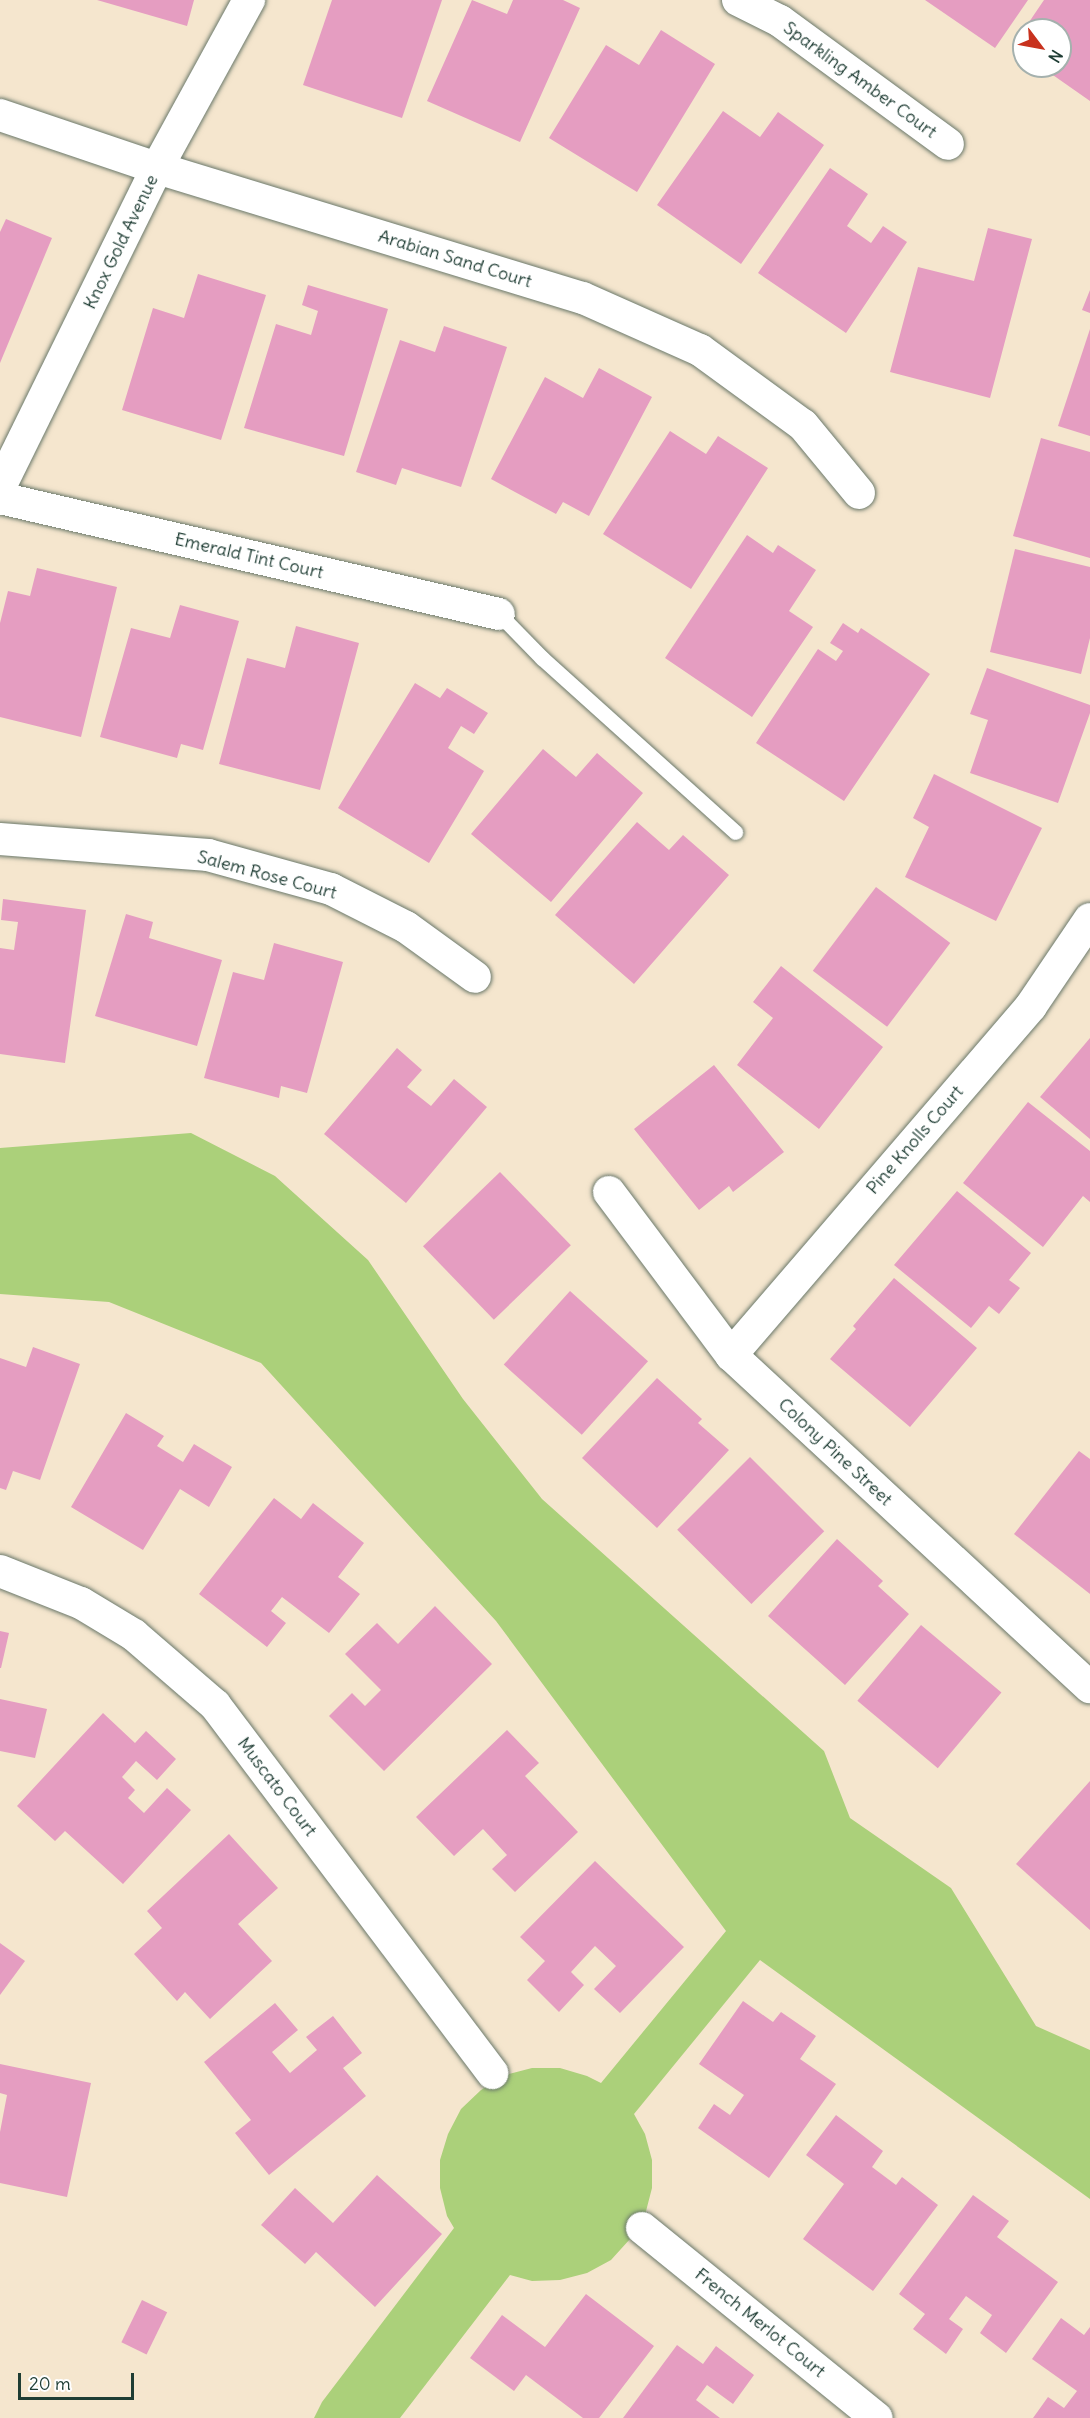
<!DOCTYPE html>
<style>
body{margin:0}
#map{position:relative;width:1090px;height:2418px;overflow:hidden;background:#f5e6ce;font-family:Delius,sans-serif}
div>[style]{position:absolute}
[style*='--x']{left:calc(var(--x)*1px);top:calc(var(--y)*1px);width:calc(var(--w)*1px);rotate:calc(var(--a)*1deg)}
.green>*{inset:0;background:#abd07a}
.building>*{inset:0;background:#e59dc1;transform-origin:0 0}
.roads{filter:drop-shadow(0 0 2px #6a786a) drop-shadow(0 0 2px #6a786a)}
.service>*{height:15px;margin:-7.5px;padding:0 7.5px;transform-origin:7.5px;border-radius:7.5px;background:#fff}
.minor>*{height:32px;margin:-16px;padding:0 16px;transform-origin:16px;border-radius:16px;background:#fff}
span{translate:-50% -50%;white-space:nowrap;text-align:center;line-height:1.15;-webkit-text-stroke:5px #fff;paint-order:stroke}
.street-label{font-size:18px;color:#1f3d34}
.north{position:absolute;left:1012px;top:18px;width:60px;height:60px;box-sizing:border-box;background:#fff;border:2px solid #a5b1ae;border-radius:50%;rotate:122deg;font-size:16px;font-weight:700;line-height:24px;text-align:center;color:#1f3d34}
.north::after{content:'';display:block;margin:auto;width:21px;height:27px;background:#c8321e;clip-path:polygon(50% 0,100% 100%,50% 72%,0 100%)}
.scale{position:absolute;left:18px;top:2373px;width:116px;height:27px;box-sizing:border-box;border:3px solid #1f3d34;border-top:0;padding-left:8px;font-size:18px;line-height:21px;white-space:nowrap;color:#1f3d34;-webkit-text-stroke:4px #fff;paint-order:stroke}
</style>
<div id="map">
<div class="green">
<i style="clip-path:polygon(191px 1133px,275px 1176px,368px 1260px,463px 1399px,542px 1499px,824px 1751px,850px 1818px,951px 1888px,1036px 2026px,1090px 2050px,1090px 2199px,760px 1960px,634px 2114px,645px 2134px,652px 2160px,652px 2188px,645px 2215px,630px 2239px,611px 2260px,587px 2273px,560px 2280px,532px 2281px,510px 2275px,400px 2418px,314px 2418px,322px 2402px,454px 2228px,447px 2216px,440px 2188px,440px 2160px,448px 2134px,461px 2109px,481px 2090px,505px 2075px,532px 2068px,560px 2068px,587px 2076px,601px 2083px,726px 1931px,496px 1621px,261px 1363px,109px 1302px,0 1294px,0 1148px)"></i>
</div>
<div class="building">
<i style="clip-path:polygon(97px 0,194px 0,187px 26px)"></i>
<i style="clip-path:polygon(332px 0,442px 0,402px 118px,303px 85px)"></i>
<i style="clip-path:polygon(472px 0,507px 14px,513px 0,563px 0,580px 8px,520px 142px,427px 101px)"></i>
<i style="clip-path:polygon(925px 0,1028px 0,995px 48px)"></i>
<i style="clip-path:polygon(1044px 0,1090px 0,1090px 101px,1040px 66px,1060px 66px,1060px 30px,1024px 30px,1024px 55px,1012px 47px)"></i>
<i style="clip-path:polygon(661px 30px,715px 64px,637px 192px,549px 138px,606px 45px,639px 65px)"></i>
<i style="clip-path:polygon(723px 111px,760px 137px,778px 112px,824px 145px,741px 264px,657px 205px)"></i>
<i style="clip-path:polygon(830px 168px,868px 194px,847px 226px,871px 243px,883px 226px,907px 242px,846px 333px,758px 273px)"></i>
<i style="clip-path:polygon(6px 219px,52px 238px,0 363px,0 232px)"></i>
<i style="clip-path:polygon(988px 228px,1032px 239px,990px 398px,890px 372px,918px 267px,974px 281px)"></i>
<i style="clip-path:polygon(198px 274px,266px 295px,221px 440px,122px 410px,153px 308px,184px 318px)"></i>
<i style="clip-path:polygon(308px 285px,388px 309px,344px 456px,244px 428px,276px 324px,311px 335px,318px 311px,302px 305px)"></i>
<i style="clip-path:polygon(1090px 290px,1090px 313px,1082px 310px)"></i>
<i style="clip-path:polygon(444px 326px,507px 347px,461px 487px,402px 468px,396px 485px,356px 472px,400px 340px,435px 352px)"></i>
<i style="clip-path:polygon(1090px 329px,1090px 436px,1058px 426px)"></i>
<i style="clip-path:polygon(599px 368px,652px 397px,589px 516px,563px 502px,556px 514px,491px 479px,545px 377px,583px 398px)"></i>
<i style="clip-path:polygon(670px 431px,706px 454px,718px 436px,768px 468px,691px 589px,603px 534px)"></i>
<i style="clip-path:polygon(1041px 438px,1090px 452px,1090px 558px,1013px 536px)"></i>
<i style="clip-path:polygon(747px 535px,773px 553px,778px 545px,816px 570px,789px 611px,813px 627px,752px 717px,665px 658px)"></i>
<i style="clip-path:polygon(1015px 549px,1090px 567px,1090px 638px,1081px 674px,990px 652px)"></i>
<i style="clip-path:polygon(37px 568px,117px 587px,81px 737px,0 717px,0 623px,8px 591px,30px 596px)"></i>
<i style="clip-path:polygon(180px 605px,239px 621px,203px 750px,181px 744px,177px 758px,100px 737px,131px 628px,170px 638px)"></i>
<i style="clip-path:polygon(843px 623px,858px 633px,861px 628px,930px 674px,844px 801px,756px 743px,818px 649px,836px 661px,843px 651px,830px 643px)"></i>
<i style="clip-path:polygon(296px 626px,359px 643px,320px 790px,219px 764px,247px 658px,285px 668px)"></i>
<i style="clip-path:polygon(987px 668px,1090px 705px,1090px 713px,1058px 803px,970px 773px,988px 720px,970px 714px)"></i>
<i style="clip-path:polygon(415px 683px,440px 698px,447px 688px,488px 713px,474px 734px,461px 726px,448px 748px,484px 771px,429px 863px,338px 808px)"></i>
<i style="clip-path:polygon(543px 749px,576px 777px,597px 753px,643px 793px,551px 902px,471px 834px)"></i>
<i style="clip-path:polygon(934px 774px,1042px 828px,996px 921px,905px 877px,929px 827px,913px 818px)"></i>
<i style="clip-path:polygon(637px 822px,669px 850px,683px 835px,729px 875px,634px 984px,555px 915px)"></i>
<i style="left:876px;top:887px;width:93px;height:105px;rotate:37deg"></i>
<i style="clip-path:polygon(3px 899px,86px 910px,65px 1063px,0 1054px,0 948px,14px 950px,18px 922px,1px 920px)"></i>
<i style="clip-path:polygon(126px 914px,153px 922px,149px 938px,222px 960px,197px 1046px,95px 1016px)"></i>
<i style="clip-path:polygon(274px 943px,343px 962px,307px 1093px,281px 1086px,279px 1098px,204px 1078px,233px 972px,264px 980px)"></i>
<i style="clip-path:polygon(781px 966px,883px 1047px,819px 1129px,737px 1065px,773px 1018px,753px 1002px)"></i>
<i style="clip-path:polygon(1090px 1038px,1090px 1139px,1040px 1097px)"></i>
<i style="clip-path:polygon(397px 1048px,422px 1070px,407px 1087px,431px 1106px,454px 1079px,487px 1107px,406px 1203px,324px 1134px)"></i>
<i style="clip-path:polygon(714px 1065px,784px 1152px,733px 1192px,729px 1186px,699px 1210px,634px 1129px)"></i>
<i style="clip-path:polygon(1028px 1102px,1090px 1151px,1090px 1202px,1083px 1196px,1043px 1247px,963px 1183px)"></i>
<i style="left:500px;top:1172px;width:102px;height:107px;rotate:46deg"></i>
<i style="clip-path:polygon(957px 1191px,1031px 1253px,1009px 1280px,1020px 1288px,999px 1314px,989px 1306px,971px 1328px,894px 1265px)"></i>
<i style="clip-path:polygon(894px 1278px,977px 1348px,910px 1427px,830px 1359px,856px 1329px,853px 1326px)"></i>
<i style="left:570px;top:1291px;width:105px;height:99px;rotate:42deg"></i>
<i style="clip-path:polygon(33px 1347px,80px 1364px,40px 1480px,13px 1471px,6px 1490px,0 1488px,0 1358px,26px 1367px)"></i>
<i style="clip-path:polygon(657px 1378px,702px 1419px,698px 1423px,729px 1450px,657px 1528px,582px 1458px)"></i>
<i style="clip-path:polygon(126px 1413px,164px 1436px,157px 1446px,183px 1462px,194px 1444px,232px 1467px,209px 1507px,180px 1489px,143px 1550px,71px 1507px)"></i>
<i style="clip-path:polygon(1079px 1451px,1090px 1459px,1090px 1594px,1014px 1534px)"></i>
<i style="left:750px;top:1457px;width:105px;height:103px;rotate:45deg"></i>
<i style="clip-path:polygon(274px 1498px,301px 1519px,313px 1503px,364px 1543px,338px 1577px,360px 1594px,329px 1633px,282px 1597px,271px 1611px,286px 1623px,267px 1647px,199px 1594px)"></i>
<i style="clip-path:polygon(837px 1539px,883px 1581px,878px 1586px,909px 1614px,845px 1685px,768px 1616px)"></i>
<i style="clip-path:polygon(435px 1606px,492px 1664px,384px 1771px,329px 1716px,352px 1693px,365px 1706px,381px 1690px,345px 1654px,377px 1623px,398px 1644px)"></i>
<i style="left:921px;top:1625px;width:105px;height:99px;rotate:40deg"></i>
<i style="clip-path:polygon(0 1631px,9px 1633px,1px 1668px,0 1668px)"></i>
<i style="clip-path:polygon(0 1699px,47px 1709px,35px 1758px,0 1751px)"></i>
<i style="clip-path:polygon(103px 1713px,135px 1743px,146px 1731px,176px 1759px,157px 1780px,136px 1761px,122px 1777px,135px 1790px,128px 1798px,144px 1813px,167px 1788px,191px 1810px,123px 1884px,65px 1831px,55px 1841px,17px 1806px)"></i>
<i style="clip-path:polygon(507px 1730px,539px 1763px,525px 1776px,578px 1832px,515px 1892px,492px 1869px,507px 1855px,483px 1829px,454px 1856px,416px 1817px)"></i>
<i style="clip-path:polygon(1090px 1781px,1090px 1930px,1016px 1864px)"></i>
<i style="clip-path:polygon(229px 1834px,278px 1888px,238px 1924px,272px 1961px,210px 2019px,185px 1992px,177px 2001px,134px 1954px,162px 1928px,147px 1911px)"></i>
<i style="clip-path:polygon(595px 1861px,684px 1947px,620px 2013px,594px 1989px,616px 1966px,595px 1946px,571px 1972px,584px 1985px,559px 2012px,527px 1980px,545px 1961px,520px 1937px)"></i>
<i style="clip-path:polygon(0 1943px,25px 1961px,0 1995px)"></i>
<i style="clip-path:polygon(743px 2001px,773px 2022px,781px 2012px,816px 2036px,800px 2059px,836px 2084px,769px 2178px,698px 2128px,714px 2104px,730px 2115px,744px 2095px,699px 2064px)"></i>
<i style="clip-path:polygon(275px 2003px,298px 2030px,272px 2052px,290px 2073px,317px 2050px,306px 2037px,333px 2016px,362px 2053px,343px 2068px,366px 2096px,269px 2175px,235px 2133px,251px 2120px,204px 2062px)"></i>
<i style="clip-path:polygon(0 2064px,91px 2083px,67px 2197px,0 2183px,0 2132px,7px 2095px,0 2093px)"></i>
<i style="clip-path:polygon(836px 2115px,883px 2151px,872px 2167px,896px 2185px,902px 2177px,938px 2205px,873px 2291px,803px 2239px,844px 2184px,806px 2155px)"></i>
<i style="clip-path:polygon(377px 2175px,442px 2234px,375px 2307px,316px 2252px,305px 2264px,261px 2225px,295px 2188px,333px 2223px)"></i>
<i style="clip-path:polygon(973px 2195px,1009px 2221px,997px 2237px,1058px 2282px,1006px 2353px,980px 2333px,992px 2315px,966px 2296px,949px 2319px,963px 2329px,946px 2354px,913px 2329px,925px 2314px,899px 2294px)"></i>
<i style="clip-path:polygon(586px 2294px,654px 2346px,599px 2418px,583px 2418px,526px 2375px,514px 2391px,470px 2358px,502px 2315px,545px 2347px)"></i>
<i style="left:142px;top:2300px;width:28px;height:47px;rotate:26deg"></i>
<i style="clip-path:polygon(1061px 2318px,1084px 2335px,1090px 2327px,1090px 2418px,1033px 2418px,1048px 2397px,1064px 2408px,1077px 2391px,1032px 2359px)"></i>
<i style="clip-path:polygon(677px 2345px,703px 2364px,716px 2346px,754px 2375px,733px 2404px,707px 2385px,696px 2400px,720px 2418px,623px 2418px)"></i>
</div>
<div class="roads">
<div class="service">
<i style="--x:499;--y:614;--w:62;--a:45.7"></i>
<i style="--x:542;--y:658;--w:260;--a:42"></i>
</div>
<div class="minor">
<i style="--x:738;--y:0;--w:47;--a:26.6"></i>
<i style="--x:780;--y:21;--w:208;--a:36.2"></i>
<i style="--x:0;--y:115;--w:166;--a:18.7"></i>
<i style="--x:157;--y:168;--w:445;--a:17"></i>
<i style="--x:583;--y:298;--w:128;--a:24"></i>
<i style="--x:700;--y:350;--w:127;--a:36.1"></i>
<i style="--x:803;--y:425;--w:88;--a:50.5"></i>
<i style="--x:0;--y:487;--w:356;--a:-63.8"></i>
<i style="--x:157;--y:168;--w:192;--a:-61.3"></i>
<i style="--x:0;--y:498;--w:512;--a:13.09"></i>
<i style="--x:0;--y:839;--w:209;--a:4.4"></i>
<i style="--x:208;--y:855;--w:128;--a:15.5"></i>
<i style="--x:331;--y:889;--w:84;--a:26.9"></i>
<i style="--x:406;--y:927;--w:85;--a:35.9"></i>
<i style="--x:609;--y:1192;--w:204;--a:53.2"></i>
<i style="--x:731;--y:1355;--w:489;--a:42.8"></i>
<i style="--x:731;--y:1355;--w:460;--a:-49.3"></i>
<i style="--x:1031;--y:1006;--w:105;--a:-55.9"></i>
<i style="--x:0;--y:1571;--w:87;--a:21.6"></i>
<i style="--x:81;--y:1603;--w:62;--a:31.1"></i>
<i style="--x:134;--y:1635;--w:107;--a:40.8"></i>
<i style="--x:215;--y:1705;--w:461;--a:53"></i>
<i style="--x:642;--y:2228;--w:302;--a:39"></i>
</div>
</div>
<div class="street-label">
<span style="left:860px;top:80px;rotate:36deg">Sparkling Amber Court</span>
<span style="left:121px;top:242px;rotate:-64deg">Knox Gold Avenue</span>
<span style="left:455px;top:259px;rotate:17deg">Arabian Sand Court</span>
<span style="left:249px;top:556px;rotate:13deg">Emerald Tint Court</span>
<span style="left:267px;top:875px;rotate:15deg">Salem Rose Court</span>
<span style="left:915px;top:1140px;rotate:-49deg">Pine Knolls Court</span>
<span style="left:835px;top:1452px;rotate:43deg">Colony Pine Street</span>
<span style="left:277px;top:1787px;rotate:53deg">Muscato Court</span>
<span style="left:760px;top:2323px;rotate:39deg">French Merlot Court</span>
</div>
<div class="north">N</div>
<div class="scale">20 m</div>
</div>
